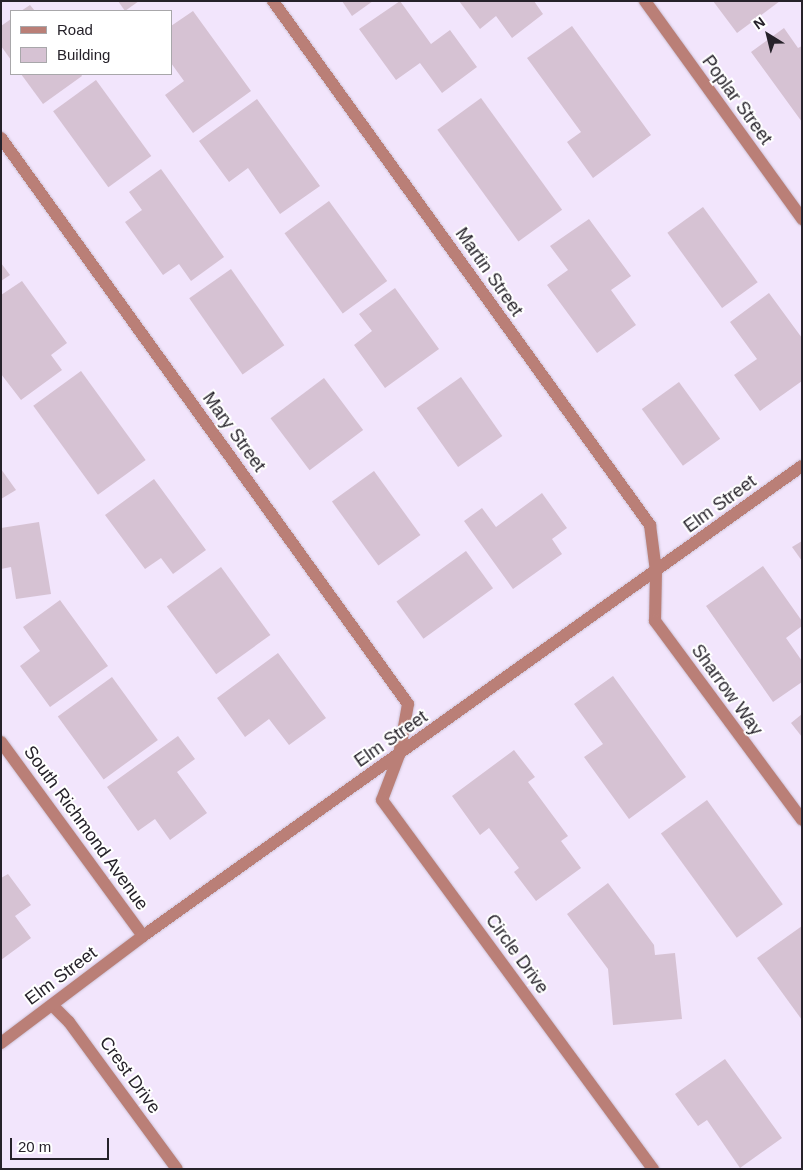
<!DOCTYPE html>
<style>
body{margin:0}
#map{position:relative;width:803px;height:1170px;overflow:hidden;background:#f2e5fc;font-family:Arial,sans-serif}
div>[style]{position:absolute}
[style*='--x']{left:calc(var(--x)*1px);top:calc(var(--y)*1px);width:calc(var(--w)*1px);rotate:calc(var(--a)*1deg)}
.building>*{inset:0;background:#d6c2d3;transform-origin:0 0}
.roads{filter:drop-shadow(0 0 1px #cdc2d6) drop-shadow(0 0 1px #cdc2d6)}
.street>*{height:12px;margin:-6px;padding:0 6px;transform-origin:6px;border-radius:6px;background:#ba7f77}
span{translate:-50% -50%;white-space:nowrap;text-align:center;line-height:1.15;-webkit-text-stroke:4px #fff;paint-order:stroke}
.street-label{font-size:18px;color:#26222a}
.frame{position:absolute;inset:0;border:2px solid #26222a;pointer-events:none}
.legend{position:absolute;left:10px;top:10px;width:162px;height:65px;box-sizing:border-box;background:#fff;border:1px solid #a8a7aa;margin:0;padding:6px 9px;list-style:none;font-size:15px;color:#26222a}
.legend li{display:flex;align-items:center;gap:10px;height:25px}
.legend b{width:25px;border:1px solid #a8a7aa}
.north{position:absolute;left:743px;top:10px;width:50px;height:50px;-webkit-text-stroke:4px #fff;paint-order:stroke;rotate:324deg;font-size:14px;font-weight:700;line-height:20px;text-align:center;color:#26222a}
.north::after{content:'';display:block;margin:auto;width:18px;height:22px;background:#26222a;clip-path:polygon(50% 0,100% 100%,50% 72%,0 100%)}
.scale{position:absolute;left:10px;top:1138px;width:99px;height:22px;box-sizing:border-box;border:2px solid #26222a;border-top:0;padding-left:6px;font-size:15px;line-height:18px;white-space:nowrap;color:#26222a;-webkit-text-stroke:4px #fff;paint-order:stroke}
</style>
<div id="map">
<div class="building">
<i style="clip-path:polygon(118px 1px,139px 1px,125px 11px)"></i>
<i style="clip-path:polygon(342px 1px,373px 1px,352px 16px)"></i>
<i style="clip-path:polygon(400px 1px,431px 44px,450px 30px,477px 67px,442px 93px,420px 63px,396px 80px,359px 29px)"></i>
<i style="clip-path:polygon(459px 1px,534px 1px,543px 14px,512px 38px,496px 16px,480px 29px)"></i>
<i style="clip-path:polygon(713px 1px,780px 1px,737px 33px)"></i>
<i style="clip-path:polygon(30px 5px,35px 11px,21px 11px)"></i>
<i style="clip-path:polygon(193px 11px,251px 91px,193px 133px,165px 95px,184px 81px,171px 63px,171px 26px)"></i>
<i style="clip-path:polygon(11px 19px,11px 60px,1px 46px,1px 26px)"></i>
<i style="clip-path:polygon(572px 26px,651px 135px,593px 178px,567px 142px,581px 132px,527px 58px)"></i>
<i style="clip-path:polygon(784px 28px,798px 48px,802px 46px,802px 122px,751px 52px)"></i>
<i style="clip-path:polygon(21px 74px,81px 74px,82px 76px,43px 104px)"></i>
<i style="left:96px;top:80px;width:94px;height:53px;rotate:54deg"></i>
<i style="left:481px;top:98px;width:138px;height:54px;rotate:54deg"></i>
<i style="clip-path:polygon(257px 99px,320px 186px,280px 214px,248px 168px,229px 182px,199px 141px)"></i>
<i style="clip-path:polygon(161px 169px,224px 257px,191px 281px,179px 264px,163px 275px,125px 222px,142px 210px,129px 192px)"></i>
<i style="left:329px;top:201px;width:99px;height:55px;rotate:54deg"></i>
<i style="left:703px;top:207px;width:93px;height:44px;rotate:54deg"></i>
<i style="clip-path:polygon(589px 219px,631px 276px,611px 290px,636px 325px,597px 353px,547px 285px,568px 270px,550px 246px)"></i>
<i style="clip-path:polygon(1px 263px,10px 275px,1px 281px)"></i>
<i style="left:231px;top:269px;width:93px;height:51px;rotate:55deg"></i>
<i style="clip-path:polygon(22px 281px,67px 343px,51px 355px,62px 370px,21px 400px,1px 374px,1px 295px)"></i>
<i style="clip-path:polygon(395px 288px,439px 349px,385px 388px,354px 345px,372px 331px,359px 314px)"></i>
<i style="clip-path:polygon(769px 293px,802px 338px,802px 381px,760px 411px,734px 375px,757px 359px,730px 322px)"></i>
<i style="left:81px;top:371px;width:110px;height:59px;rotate:54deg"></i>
<i style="left:461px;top:377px;width:72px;height:54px;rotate:55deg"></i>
<i style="left:324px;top:378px;width:65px;height:67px;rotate:53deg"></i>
<i style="left:679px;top:382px;width:70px;height:46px;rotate:54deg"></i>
<i style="clip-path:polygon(1px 469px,16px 490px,1px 499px)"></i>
<i style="left:374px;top:471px;width:79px;height:52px;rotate:54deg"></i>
<i style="clip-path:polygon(154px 479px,206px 550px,173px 574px,161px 558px,145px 569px,105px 515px)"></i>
<i style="clip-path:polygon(542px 493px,567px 528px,552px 539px,562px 554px,513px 589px,464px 521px,482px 508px,496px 527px)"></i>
<i style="clip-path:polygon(39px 522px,51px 594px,16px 599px,11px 567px,1px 569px,1px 528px)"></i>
<i style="clip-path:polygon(802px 541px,802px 561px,792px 547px)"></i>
<i style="left:466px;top:551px;width:46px;height:86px;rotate:54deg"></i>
<i style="clip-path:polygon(763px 566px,802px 621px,802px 626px,786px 638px,802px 661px,802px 682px,773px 702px,706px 606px)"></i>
<i style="left:221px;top:567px;width:84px;height:67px;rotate:54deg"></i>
<i style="clip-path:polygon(60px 600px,108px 666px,50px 707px,20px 666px,40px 651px,23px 627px)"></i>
<i style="clip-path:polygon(278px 653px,326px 718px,289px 745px,269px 719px,245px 737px,217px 698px)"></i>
<i style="clip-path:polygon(613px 676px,686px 777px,629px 819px,584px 757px,603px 744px,574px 704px)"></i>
<i style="left:112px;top:677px;width:78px;height:67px;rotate:54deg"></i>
<i style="clip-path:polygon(802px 714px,802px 737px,791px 723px)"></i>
<i style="clip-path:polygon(178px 736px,195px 759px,177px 772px,207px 813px,170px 840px,155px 819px,138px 831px,107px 787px)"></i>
<i style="clip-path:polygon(514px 750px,535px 777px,528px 782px,568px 836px,561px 841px,581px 868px,536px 901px,514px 872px,519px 868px,489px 828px,480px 835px,452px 796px)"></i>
<i style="left:707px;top:800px;width:129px;height:57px;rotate:54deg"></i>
<i style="clip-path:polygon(8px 874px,31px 905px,15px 916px,31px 938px,1px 960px,1px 878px)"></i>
<i style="clip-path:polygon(608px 883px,654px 945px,655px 955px,675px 953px,682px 1019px,613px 1025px,608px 969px,567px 914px)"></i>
<i style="clip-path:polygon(802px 926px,802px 1020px,757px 958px)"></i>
<i style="clip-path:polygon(725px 1059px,782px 1138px,740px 1168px,707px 1120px,698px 1126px,675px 1094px)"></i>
</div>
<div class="roads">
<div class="street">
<i style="--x:273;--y:1;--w:646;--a:54.27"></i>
<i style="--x:650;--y:525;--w:46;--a:82.6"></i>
<i style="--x:656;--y:571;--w:50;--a:91.1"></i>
<i style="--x:655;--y:621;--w:247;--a:53.5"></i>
<i style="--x:645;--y:1;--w:269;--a:54.2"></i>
<i style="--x:1;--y:138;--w:697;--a:54.28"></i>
<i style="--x:408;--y:704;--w:52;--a:100"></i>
<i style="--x:399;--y:755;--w:48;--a:110.7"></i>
<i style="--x:382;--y:800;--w:458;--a:53.7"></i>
<i style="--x:1;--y:742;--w:240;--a:53.8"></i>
<i style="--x:52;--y:1005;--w:24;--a:45"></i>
<i style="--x:69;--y:1022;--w:182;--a:53.7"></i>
<i style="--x:1;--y:1043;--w:178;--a:-37"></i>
<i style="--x:143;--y:936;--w:809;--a:-35.5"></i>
</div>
</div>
<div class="street-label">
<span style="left:737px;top:100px;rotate:54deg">Poplar Street</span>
<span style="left:489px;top:272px;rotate:55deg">Martin Street</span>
<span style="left:234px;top:432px;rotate:54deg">Mary Street</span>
<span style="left:720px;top:504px;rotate:-36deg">Elm Street</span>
<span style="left:727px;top:690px;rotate:54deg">Sharrow Way</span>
<span style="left:391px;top:739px;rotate:-35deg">Elm Street</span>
<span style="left:86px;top:828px;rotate:54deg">South Richmond Avenue</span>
<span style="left:517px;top:954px;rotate:54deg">Circle Drive</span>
<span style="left:61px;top:976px;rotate:-37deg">Elm Street</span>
<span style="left:130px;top:1075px;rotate:54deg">Crest Drive</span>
</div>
<div class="frame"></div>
<ul class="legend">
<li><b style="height:6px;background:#ba7f77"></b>Road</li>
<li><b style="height:14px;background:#d6c2d3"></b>Building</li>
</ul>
<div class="north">N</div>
<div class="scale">20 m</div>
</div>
